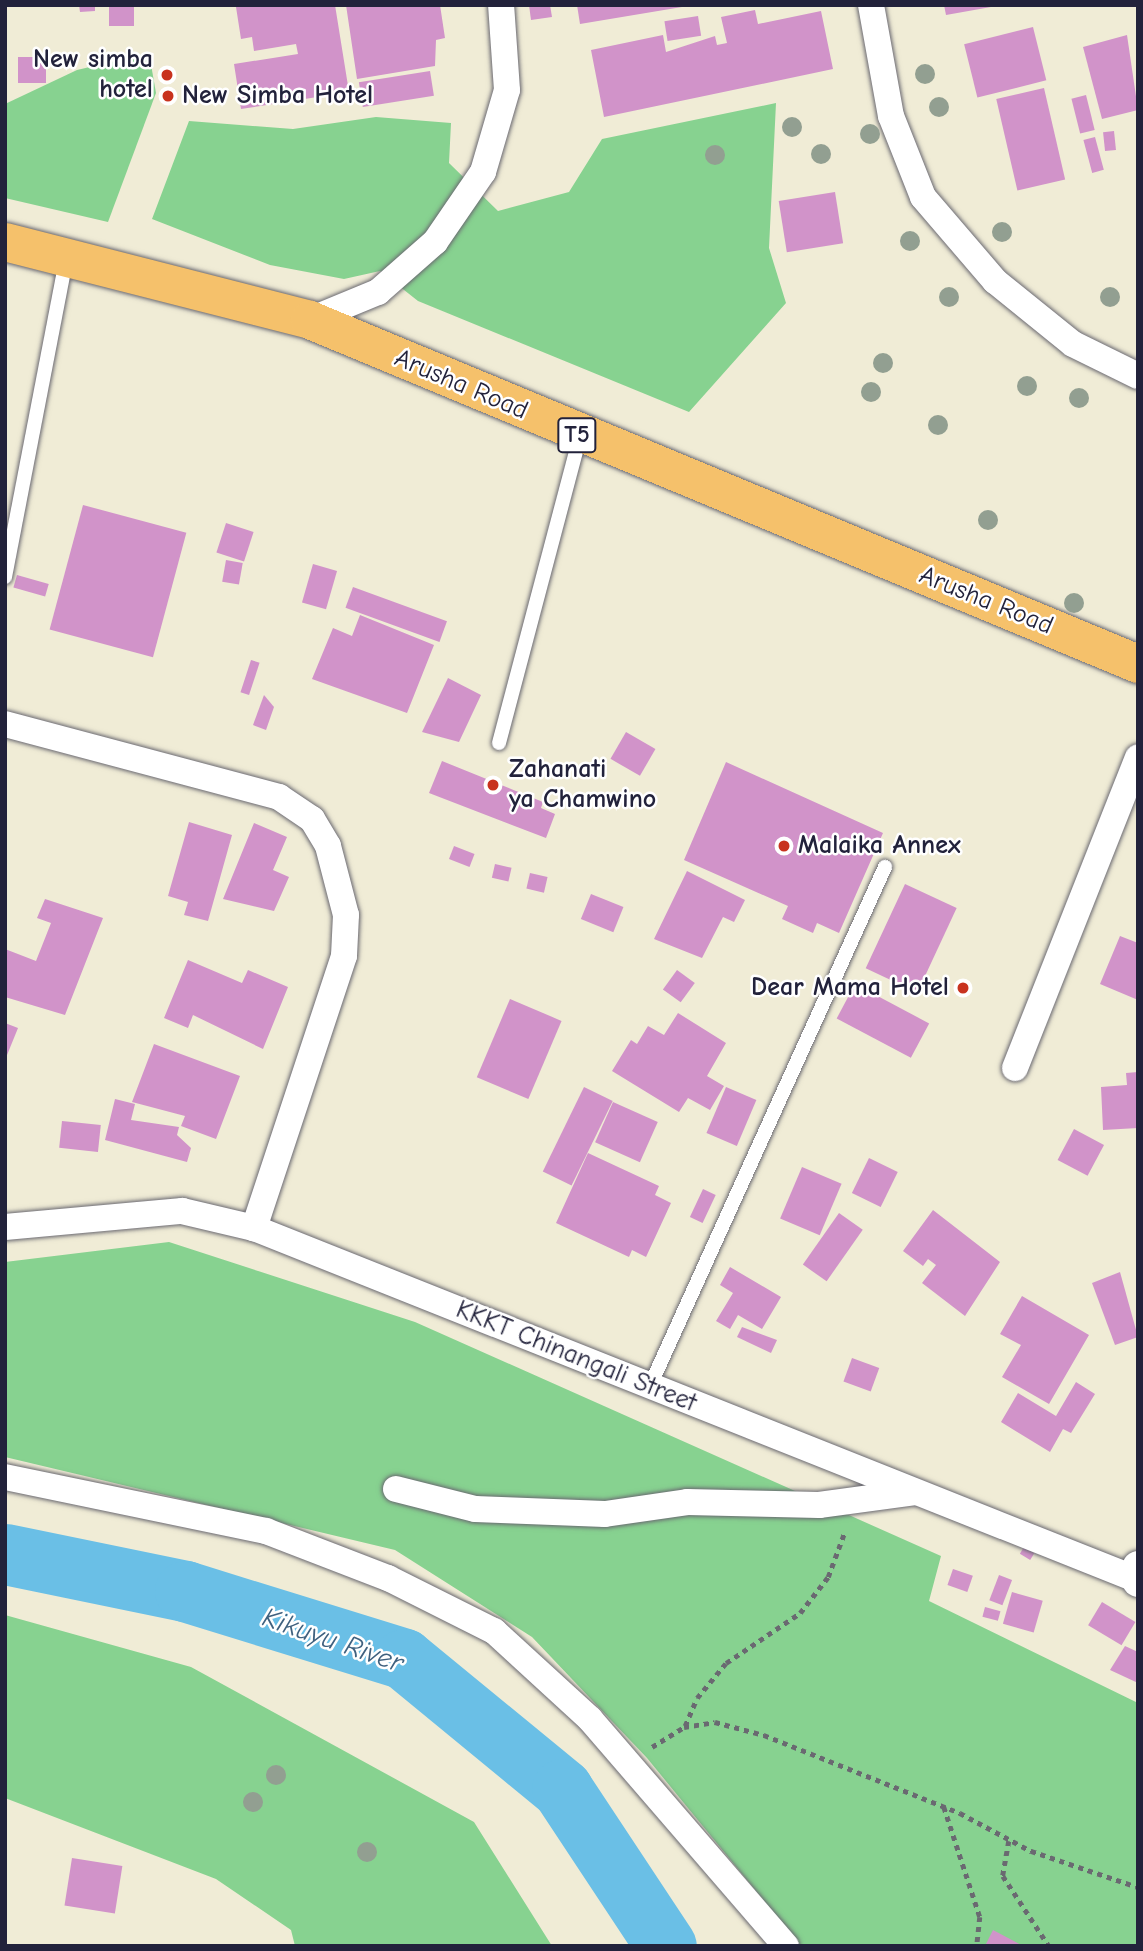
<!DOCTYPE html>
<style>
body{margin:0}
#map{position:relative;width:1143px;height:1951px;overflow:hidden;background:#f0ecd6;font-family:"Comic Neue",sans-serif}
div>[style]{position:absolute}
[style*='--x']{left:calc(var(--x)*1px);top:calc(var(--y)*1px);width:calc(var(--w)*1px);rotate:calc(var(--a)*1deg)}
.green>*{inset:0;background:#87d290}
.river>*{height:61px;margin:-30.5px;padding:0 30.5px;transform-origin:30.5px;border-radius:30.5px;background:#6abfe6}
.building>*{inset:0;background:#d193c9;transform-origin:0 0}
.path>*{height:4.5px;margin-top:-2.25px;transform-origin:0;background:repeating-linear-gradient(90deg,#6a6971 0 5px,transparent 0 10px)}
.roads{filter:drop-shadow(0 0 2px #6a6971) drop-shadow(0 0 2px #6a6971)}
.service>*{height:14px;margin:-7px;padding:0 7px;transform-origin:7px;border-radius:7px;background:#fff}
.minor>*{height:26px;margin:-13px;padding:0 13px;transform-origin:13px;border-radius:13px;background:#fff}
.tertiary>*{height:33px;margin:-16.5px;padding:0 16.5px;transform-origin:16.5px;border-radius:16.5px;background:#fff}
.trunk>*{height:38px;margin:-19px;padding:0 19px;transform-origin:19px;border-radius:19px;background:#f5c16b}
.trees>*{width:20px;height:20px;margin:-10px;border-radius:50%;background:#929f91}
.dots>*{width:19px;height:19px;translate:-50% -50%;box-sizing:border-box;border:4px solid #fff;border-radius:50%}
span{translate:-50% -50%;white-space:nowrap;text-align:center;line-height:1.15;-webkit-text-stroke:5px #fff;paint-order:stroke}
.shield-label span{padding:2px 5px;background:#fff;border:2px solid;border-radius:5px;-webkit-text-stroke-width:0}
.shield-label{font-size:24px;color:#22223b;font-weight:700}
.poi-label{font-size:26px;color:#22223b;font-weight:700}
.right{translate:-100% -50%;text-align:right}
.left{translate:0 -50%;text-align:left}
.street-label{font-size:26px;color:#22223b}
.water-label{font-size:28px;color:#3f617f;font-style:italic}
.frame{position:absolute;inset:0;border:7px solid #22223b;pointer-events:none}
</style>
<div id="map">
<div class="green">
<i style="clip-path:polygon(149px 53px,156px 93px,108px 222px,5px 198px,5px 104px,77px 70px)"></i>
<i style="clip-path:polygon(776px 103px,769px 248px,786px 303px,689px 412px,418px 301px,380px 271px,344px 279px,270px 265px,152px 219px,189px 121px,293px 129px,376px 117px,451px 123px,449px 163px,498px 211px,569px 192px,602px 139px)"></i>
<i style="clip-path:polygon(169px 1242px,415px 1322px,941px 1556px,929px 1601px,1138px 1703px,1138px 1946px,801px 1946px,647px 1758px,532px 1637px,395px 1550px,5px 1457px,5px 1262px)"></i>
<i style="clip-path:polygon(5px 1615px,191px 1667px,474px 1822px,552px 1946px,295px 1946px,291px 1930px,216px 1879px,5px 1798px)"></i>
</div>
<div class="river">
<i style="--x:5;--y:1554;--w:184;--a:11.6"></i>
<i style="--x:185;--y:1591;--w:229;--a:17.2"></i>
<i style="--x:404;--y:1659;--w:205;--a:39.4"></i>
<i style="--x:562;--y:1789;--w:188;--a:56.5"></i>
</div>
<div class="building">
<i style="clip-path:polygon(79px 5px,95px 5px,95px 11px,80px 12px)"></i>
<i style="left:109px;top:5px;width:25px;height:21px"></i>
<i style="clip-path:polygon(335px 5px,349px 92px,241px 109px,234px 64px,298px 54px,296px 44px,254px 51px,252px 37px,241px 39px,236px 7px)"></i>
<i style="clip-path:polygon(346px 5px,440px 5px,445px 38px,436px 40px,435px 66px,357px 79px)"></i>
<i style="clip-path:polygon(529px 5px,550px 5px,552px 17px,531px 20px)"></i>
<i style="clip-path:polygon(577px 5px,681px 5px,682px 7px,580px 24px)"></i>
<i style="clip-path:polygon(944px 5px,991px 5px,991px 7px,946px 15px)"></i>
<i style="clip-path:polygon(755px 10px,758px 24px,821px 11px,833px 69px,604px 117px,591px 50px,663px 35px,666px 52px,715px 36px,717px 45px,727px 43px,721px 17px)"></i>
<i style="left:698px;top:16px;width:20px;height:34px;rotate:81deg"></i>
<i style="left:1033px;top:27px;width:55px;height:71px;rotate:76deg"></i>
<i style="clip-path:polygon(1127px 35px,1138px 110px,1102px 119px,1083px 47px)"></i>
<i style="left:18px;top:57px;width:28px;height:26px"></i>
<i style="left:430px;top:71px;width:25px;height:72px;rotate:81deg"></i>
<i style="left:1044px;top:88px;width:94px;height:49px;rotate:77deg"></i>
<i style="left:1086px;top:95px;width:36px;height:15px;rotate:76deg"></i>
<i style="left:1114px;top:131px;width:19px;height:11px;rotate:84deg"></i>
<i style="left:1095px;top:137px;width:34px;height:12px;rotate:75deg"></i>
<i style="left:835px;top:192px;width:52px;height:57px;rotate:81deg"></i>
<i style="left:83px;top:505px;width:107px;height:129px;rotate:15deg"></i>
<i style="left:226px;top:523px;width:29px;height:31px;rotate:18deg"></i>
<i style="left:226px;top:560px;width:17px;height:22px;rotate:10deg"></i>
<i style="left:313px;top:564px;width:25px;height:40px;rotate:16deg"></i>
<i style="left:17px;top:575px;width:33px;height:13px;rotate:16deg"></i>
<i style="left:353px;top:587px;width:100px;height:22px;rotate:20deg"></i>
<i style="clip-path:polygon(360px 615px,434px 645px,407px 713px,312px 679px,333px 628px,352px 636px)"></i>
<i style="left:251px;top:660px;width:9px;height:34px;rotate:18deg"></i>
<i style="clip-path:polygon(448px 678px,481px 695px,459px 742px,422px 732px)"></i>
<i style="clip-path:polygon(264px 695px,274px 707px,266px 730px,253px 725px)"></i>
<i style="left:626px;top:732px;width:34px;height:31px;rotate:30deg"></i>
<i style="clip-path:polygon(442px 761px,543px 802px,541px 808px,555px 814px,546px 838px,429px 793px)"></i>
<i style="clip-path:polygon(726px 762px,883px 833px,839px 933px,817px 923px,813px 933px,782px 919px,788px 906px,684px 860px)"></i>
<i style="clip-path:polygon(189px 822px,232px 835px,208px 921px,184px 915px,188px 902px,168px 896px)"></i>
<i style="clip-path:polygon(254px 823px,287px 837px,273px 870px,289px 877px,274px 911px,223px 899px)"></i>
<i style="left:454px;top:846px;width:22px;height:14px;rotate:21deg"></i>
<i style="left:495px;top:864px;width:17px;height:14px;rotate:13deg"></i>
<i style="clip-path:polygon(687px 871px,745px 900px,734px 922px,723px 917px,702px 958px,654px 939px)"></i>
<i style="left:530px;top:873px;width:18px;height:16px;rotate:13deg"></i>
<i style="left:905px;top:884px;width:57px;height:93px;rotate:25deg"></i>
<i style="left:591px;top:894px;width:35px;height:27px;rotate:22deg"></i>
<i style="clip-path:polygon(45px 899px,103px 918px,65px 1015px,5px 997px,5px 949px,36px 961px,51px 923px,37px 918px)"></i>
<i style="clip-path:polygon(1120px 936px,1138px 943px,1138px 1000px,1100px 984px)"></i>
<i style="clip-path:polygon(188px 960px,242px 983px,248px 970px,288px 987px,263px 1049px,193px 1015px,188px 1028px,164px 1018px)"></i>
<i style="left:677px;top:970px;width:22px;height:24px;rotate:36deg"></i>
<i style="left:855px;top:984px;width:84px;height:39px;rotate:28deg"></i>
<i style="left:510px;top:999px;width:56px;height:85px;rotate:23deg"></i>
<i style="clip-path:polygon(678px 1013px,726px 1043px,707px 1076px,724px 1086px,710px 1110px,688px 1098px,679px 1112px,612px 1071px,631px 1040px,637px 1044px,648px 1026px,664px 1035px)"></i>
<i style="clip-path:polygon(5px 1023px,18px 1028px,5px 1060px)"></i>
<i style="clip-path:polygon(154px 1044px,240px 1076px,216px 1139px,181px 1126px,185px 1116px,132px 1102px)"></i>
<i style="clip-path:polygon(1138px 1072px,1138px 1128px,1103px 1130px,1101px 1087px,1127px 1085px,1126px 1073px)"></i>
<i style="left:584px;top:1087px;width:32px;height:94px;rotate:26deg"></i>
<i style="left:726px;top:1087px;width:33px;height:50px;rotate:23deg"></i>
<i style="clip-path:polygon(115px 1099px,135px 1104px,131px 1120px,179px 1127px,177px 1135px,191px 1148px,187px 1162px,105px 1140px)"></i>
<i style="left:613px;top:1102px;width:49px;height:44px;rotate:24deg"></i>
<i style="left:62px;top:1121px;width:39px;height:27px;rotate:6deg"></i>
<i style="left:1074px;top:1129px;width:34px;height:35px;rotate:28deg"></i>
<i style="clip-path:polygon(588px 1153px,659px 1186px,655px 1195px,671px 1203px,646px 1257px,632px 1250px,629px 1257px,556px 1223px)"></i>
<i style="left:869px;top:1158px;width:32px;height:39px;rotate:26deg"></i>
<i style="left:802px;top:1167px;width:43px;height:56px;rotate:23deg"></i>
<i style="left:703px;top:1189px;width:14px;height:31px;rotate:25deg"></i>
<i style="clip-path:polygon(933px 1210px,1000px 1262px,965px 1316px,922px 1283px,936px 1265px,928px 1259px,923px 1266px,903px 1251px)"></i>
<i style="left:839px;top:1213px;width:29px;height:63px;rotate:35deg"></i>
<i style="clip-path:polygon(730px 1267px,781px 1297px,762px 1329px,738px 1315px,730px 1329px,716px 1321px,733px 1293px,720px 1285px)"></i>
<i style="clip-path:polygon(1120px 1272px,1138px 1337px,1115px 1345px,1092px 1283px)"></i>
<i style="clip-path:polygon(1022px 1296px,1089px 1335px,1049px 1404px,1002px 1377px,1021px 1345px,1000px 1334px)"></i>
<i style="clip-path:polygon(742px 1327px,777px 1340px,771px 1353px,737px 1337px)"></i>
<i style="left:852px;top:1358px;width:29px;height:25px;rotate:20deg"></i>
<i style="clip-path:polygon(1076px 1382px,1095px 1394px,1071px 1433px,1063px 1429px,1050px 1452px,1001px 1422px,1018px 1393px,1056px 1416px)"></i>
<i style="left:1024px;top:1547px;width:12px;height:8px;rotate:31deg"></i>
<i style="left:953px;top:1569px;width:21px;height:17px;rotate:19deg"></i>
<i style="left:999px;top:1575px;width:14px;height:27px;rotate:21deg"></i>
<i style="left:1012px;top:1592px;width:32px;height:33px;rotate:16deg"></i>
<i style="left:1102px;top:1602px;width:39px;height:27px;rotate:31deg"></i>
<i style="left:985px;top:1607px;width:16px;height:10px;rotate:15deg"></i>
<i style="clip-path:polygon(1125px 1646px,1138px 1652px,1138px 1683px,1110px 1670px)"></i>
<i style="left:72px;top:1858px;width:51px;height:48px;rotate:9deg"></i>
<i style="clip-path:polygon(993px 1930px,1023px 1946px,985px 1946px)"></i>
</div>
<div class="path">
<i style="--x:685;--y:1726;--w:30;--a:-67"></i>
<i style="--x:697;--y:1698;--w:45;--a:-50.4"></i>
<i style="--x:726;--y:1663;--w:89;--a:-34"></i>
<i style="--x:800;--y:1613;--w:46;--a:-52.1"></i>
<i style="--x:828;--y:1577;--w:49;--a:-69.7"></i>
<i style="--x:652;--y:1747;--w:38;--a:-32"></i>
<i style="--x:684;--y:1727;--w:31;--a:-9"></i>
<i style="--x:715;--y:1722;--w:51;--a:14.9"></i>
<i style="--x:764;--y:1735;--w:211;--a:21.7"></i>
<i style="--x:960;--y:1813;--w:81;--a:28.2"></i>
<i style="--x:1031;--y:1851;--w:113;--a:18.6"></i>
<i style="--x:944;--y:1807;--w:116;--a:71.9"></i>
<i style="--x:980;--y:1917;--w:29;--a:96"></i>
<i style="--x:1009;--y:1841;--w:36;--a:100"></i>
<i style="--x:1003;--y:1876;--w:84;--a:56.7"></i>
</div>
<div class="roads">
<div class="service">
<i style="--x:5;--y:577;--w:324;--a:-79.1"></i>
<i style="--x:499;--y:743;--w:317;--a:-75.2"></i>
<i style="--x:650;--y:1386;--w:570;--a:-65.64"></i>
</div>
<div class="minor">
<i style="--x:871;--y:5;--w:113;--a:79.8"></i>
<i style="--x:891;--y:116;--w:87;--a:68.4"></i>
<i style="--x:923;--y:197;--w:111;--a:49.4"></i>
<i style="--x:995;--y:281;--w:100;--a:38.9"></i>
<i style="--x:1073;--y:344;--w:72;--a:26.2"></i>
<i style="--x:310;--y:320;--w:74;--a:-22.4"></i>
<i style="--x:378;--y:292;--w:76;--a:-41.3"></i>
<i style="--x:435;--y:242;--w:85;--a:-55.6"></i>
<i style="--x:483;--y:172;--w:85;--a:-73.7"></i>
<i style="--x:507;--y:90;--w:85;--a:-94"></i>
<i style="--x:5;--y:724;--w:284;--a:14.9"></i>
<i style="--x:279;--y:797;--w:40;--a:34"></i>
<i style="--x:312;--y:819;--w:31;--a:59"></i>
<i style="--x:328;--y:846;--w:71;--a:75.4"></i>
<i style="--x:346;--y:915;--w:41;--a:92.8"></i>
<i style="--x:344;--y:956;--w:287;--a:108.3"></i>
<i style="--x:1015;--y:1068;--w:334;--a:-68.4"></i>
<i style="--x:5;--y:1227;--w:178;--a:-5.2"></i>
<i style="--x:182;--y:1211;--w:74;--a:13.3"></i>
<i style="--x:254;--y:1228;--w:946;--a:21.71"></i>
<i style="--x:5;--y:1477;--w:267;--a:11.7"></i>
<i style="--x:266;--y:1531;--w:131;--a:21.1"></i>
<i style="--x:388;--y:1578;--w:119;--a:26.6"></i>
<i style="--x:494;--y:1631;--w:130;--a:42.5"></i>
<i style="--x:590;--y:1719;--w:300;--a:49.2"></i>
<i style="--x:396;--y:1489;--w:81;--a:14.2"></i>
<i style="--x:475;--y:1509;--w:130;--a:2.2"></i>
<i style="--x:605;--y:1514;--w:83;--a:-8.3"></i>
<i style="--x:687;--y:1502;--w:132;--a:1.3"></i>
<i style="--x:819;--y:1505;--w:97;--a:-7.7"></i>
</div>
<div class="tertiary">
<i style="--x:1138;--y:1567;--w:13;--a:90"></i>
</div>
<div class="trunk">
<i style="--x:5;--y:242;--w:315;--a:14.3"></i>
<i style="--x:310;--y:320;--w:897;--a:22.56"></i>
</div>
</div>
<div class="trees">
<i style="left:925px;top:74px"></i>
<i style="left:939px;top:107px"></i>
<i style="left:792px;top:127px"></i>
<i style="left:870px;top:134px"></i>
<i style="left:821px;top:154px"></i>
<i style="left:715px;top:155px"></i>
<i style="left:1002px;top:232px"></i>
<i style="left:910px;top:241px"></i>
<i style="left:949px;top:297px"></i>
<i style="left:1110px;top:297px"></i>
<i style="left:883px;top:363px"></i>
<i style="left:1027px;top:386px"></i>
<i style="left:871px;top:392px"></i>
<i style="left:1079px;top:398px"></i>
<i style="left:938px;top:425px"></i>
<i style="left:988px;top:520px"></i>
<i style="left:1074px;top:603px"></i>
<i style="left:276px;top:1775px"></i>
<i style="left:253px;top:1802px"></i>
<i style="left:367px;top:1852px"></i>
</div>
<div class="dots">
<i style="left:167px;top:75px;background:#c8321e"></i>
<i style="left:168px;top:96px;background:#c8321e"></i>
<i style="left:493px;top:785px;background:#c8321e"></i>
<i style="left:784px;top:846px;background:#c8321e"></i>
<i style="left:963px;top:988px;background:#c8321e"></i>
</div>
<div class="shield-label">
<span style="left:577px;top:435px">T5</span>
</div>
<div class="poi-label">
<span class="right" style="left:153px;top:75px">New simba<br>hotel</span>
<span class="left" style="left:182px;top:96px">New Simba Hotel</span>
<span class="left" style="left:509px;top:785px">Zahanati<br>ya Chamwino</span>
<span class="left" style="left:798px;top:846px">Malaika Annex</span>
<span class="right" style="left:949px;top:988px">Dear Mama Hotel</span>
</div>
<div class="street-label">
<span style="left:461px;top:385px;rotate:23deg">Arusha Road</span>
<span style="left:986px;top:601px;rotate:22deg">Arusha Road</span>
<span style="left:576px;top:1357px;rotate:22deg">KKKT Chinangali Street</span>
</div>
<div class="water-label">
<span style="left:333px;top:1640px;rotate:19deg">Kikuyu River</span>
</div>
<div class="frame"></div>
</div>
